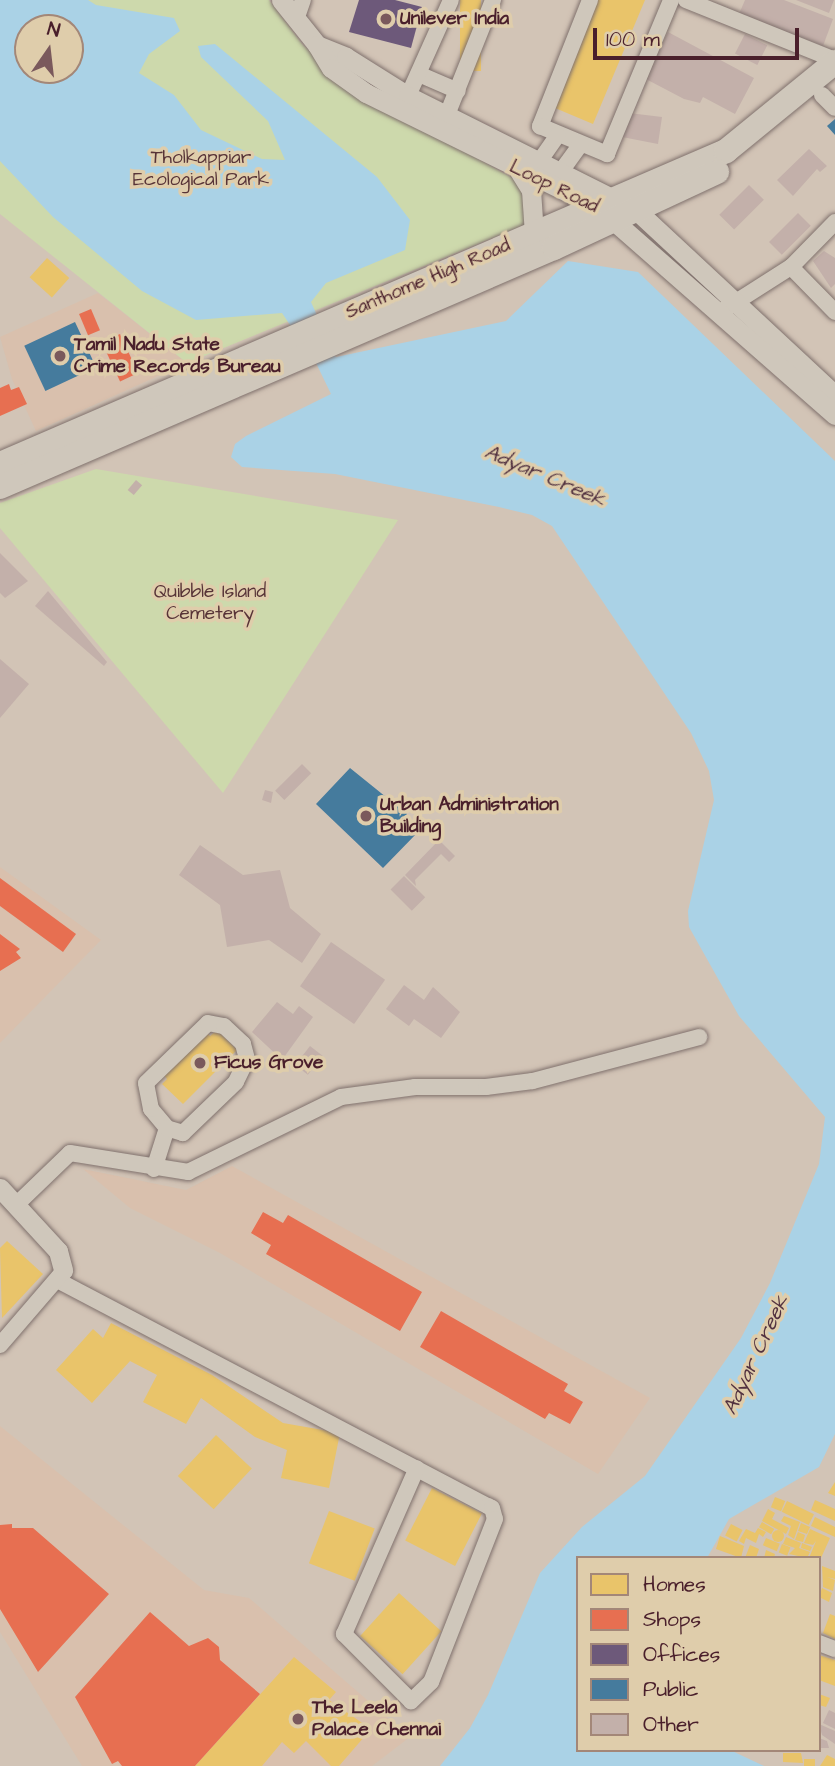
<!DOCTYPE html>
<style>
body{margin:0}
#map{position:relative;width:835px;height:1766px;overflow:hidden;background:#d2c4b6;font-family:"Architects Daughter",sans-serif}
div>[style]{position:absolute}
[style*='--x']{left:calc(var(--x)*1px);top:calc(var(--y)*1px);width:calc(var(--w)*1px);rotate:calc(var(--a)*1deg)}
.built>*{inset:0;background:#d9c0ad}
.green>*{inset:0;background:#cdd9ac}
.water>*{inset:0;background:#aad2e6}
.homes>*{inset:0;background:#e9c46a;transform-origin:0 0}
.round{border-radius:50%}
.shops>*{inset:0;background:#e76f51;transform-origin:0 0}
.offices>*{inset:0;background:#6d597a}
.public>*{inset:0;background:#457b9d;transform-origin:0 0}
.building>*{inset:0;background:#c3b0aa;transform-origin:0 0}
.roads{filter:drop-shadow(0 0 2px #80716d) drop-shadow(0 0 2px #80716d)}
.minor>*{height:16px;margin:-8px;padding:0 8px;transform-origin:8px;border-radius:8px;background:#cfc7bb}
.tertiary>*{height:19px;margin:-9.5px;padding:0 9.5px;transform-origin:9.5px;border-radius:9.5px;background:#cfc7bb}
.primary>*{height:24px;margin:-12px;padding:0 12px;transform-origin:12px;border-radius:12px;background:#cfc7bb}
.dots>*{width:19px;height:19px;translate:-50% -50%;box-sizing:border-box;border:4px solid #dfcdab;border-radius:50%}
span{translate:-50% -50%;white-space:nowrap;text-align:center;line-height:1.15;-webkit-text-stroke:7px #dfcdab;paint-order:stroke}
.poi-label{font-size:19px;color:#4a1f2b;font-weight:700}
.left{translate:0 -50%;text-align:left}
.park-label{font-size:19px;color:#573337}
.street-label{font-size:19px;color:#4a1f2b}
.water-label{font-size:21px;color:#523240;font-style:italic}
.legend{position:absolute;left:576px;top:1556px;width:245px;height:196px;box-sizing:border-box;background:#dfcdab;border:2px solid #a38778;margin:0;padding:9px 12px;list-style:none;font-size:21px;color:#4a1f2b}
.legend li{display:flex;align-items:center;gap:14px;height:35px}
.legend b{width:35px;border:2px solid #a38778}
.north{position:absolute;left:14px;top:14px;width:70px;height:70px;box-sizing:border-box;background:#dfcdab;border:2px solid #a38778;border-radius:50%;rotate:14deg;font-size:19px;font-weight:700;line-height:28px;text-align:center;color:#4a1f2b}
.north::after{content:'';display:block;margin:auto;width:24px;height:32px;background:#7a595c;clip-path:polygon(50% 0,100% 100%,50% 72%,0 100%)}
.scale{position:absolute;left:593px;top:28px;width:206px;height:32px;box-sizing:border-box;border:4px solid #4a1f2b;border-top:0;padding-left:9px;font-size:21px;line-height:24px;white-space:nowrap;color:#4a1f2b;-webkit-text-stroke:5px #dfcdab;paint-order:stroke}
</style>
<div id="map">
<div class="built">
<i style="clip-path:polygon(98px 293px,187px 363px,36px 431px,12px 379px,0 337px)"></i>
<i style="clip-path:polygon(0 867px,101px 940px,0 1043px)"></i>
<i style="clip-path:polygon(232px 1166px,650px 1398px,598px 1474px,220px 1253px,130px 1208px,83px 1169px,186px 1190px)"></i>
<i style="clip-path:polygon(0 1426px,204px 1590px,249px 1598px,410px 1737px,372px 1766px,82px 1766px,0 1632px)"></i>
</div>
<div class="green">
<i style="clip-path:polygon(evenodd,0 0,269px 0,302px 44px,349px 87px,523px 184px,524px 225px,187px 363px,0 214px,0 0,28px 28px,70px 28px,70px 70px,28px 70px,28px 28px)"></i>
<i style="clip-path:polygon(96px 469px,398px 520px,223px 793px,0 528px,0 503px)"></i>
</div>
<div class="water">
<i style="clip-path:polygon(evenodd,0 0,88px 0,96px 5px,174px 18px,180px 31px,149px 54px,139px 73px,174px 95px,201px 130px,262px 159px,285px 160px,268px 121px,201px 57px,198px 46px,215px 44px,377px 177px,410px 220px,405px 250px,326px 283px,311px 302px,336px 357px,506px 321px,568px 261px,638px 272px,835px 461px,835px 1434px,819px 1467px,729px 1519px,707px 1558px,578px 1558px,578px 1750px,730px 1750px,764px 1766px,440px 1766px,470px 1728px,488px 1695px,540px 1573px,582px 1527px,645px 1476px,741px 1338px,770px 1283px,819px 1164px,825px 1117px,739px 1016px,689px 927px,688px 911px,714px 800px,709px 771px,691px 733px,552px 526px,532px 515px,499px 507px,335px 474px,242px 467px,231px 457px,235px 444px,246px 436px,331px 394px,317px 365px,282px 313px,196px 320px,142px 291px,53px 217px,0 161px,0 0,28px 28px,70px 28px,70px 70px,28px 70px,28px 28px)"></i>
</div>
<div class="homes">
<i style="left:460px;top:0;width:21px;height:71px"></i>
<i style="clip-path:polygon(597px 0,645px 0,593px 124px,555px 108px)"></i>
<i style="left:47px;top:258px;width:30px;height:26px;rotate:42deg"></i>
<i style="clip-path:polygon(217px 1030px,237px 1050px,183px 1104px,162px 1084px,167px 1079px,164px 1075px,206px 1032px,210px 1036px)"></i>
<i style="clip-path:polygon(7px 1241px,43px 1274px,2px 1318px,0 1248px)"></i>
<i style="clip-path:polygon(111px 1323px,212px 1375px,283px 1423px,340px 1433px,329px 1488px,281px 1478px,287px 1450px,255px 1437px,201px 1398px,186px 1424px,143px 1402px,157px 1375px,130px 1361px,92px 1403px,56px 1370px,93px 1329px,103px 1338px)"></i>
<i style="left:216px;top:1435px;width:49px;height:56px;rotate:43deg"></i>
<i style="clip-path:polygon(835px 1482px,835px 1496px,828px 1493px)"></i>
<i style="left:432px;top:1488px;width:56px;height:59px;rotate:27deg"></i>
<i style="left:775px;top:1497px;width:11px;height:11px;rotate:22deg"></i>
<i style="clip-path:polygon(815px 1500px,835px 1509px,835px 1521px,811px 1510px)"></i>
<i style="left:787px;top:1501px;width:30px;height:12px;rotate:26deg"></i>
<i style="clip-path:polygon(768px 1509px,775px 1513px,772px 1519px,789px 1528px,786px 1534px,762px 1521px)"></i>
<i style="left:329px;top:1511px;width:49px;height:56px;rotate:21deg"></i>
<i style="clip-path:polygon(784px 1516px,800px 1522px,794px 1539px,788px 1535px,791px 1526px,781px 1521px)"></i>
<i style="clip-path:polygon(815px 1517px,835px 1527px,835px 1537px,811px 1526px)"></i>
<i style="left:762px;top:1522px;width:14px;height:6px;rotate:30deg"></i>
<i style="clip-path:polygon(801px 1523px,810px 1527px,807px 1534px,798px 1531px)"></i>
<i style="left:731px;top:1524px;width:13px;height:13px;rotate:27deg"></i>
<i style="clip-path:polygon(758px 1528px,766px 1532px,763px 1537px,759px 1534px,756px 1543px,746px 1538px,744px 1544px,739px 1541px,746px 1529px,755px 1533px)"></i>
<i style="clip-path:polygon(810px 1529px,830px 1538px,821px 1558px,809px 1558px,816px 1541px,813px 1545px,804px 1543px)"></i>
<i class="round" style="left:772px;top:1530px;width:12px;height:12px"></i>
<i style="clip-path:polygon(798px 1532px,805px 1535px,803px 1542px,795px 1540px)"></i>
<i style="clip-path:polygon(720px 1536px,744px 1546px,741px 1558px,716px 1549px)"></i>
<i style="clip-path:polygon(786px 1537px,801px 1543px,799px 1548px,810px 1552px,807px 1558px,789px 1554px,795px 1548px,783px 1544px)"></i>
<i style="left:766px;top:1538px;width:15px;height:8px;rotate:23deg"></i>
<i style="clip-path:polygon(802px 1543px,812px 1547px,810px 1551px,801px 1548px)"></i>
<i style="left:782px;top:1544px;width:9px;height:9px;rotate:21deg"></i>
<i style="clip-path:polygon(750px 1545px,759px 1549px,756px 1558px,745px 1558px)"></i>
<i style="clip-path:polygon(766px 1550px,775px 1554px,774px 1558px,764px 1558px)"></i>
<i style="clip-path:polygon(822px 1566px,835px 1571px,835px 1579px,827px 1577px,835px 1580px,833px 1591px,823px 1587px)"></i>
<i style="clip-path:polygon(822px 1588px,832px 1593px,829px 1602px,819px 1597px)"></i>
<i style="left:399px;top:1593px;width:57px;height:58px;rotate:42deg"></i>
<i style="clip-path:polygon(830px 1614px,835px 1616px,835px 1639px,823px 1633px)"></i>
<i style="clip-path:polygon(819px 1655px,835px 1660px,835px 1686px,819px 1680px)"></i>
<i style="clip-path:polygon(294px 1657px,336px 1692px,329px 1700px,371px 1729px,339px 1766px,331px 1766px,306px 1741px,294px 1753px,282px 1742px,262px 1766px,195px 1766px)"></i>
<i style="clip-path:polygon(819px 1694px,830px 1698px,826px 1707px,819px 1705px)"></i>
<i style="clip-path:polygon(783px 1753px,801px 1753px,803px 1763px,783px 1762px)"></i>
<i style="clip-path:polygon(827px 1755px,835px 1759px,835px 1766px,820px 1766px)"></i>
<i style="left:804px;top:1759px;width:11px;height:7px"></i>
</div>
<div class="shops">
<i style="left:91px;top:309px;width:23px;height:13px;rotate:67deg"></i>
<i style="left:120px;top:334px;width:43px;height:20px;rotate:65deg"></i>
<i style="clip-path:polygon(9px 384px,11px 390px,19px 387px,27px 404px,0 416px,0 388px)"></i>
<i style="clip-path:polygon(0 878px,76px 934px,63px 952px,0 906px)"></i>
<i style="clip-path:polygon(0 934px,20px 949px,16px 952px,21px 958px,0 971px)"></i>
<i style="clip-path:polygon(263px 1212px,283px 1223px,288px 1215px,422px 1292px,400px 1331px,266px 1254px,271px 1245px,251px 1233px)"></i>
<i style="clip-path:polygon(441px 1311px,568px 1384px,564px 1391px,583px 1402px,570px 1424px,549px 1413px,545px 1419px,420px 1347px)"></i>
<i style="clip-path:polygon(12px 1524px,12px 1528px,33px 1528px,109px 1594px,38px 1672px,0 1609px,0 1525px)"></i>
<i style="clip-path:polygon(150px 1612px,189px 1646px,208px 1638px,219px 1647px,220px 1660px,260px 1694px,195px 1766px,122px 1766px,118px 1761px,112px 1764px,75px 1697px)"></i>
</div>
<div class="offices">
<i style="clip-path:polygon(359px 0,395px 0,422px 7px,411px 48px,349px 32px)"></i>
</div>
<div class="public">
<i style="clip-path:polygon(835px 119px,835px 135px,827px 126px)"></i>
<i style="left:75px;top:322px;width:50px;height:56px;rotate:65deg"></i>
<i style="clip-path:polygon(350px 768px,407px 814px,402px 819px,417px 833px,383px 868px,316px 804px)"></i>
</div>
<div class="building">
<i style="clip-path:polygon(745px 0,784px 0,833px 19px,823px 46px,739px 14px)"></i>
<i style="clip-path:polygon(796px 0,834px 0,829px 13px)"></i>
<i style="clip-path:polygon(668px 32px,754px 78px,735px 114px,703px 97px,700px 103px,684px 99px,644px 78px)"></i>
<i style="left:745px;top:34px;width:25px;height:22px;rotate:27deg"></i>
<i style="clip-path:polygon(629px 113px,662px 117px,658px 144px,622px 137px)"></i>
<i style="clip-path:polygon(809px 149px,827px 166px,820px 172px,817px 169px,793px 196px,777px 180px)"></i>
<i style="left:749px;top:185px;width:21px;height:42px;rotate:45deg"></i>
<i style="left:798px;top:213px;width:18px;height:41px;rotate:45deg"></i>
<i style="clip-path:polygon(824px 251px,835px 258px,835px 284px,831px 288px,813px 261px)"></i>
<i style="left:136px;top:480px;width:8px;height:13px;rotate:40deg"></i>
<i style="clip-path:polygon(0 553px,28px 581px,5px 598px,0 593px)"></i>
<i style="clip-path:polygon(48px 591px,107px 662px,104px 666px,35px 606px)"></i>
<i style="clip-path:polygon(0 659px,29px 684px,0 718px)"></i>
<i style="left:302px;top:764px;width:13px;height:38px;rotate:45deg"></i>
<i style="clip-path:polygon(265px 790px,273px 792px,271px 803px,262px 800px)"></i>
<i style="clip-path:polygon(439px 840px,455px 856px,449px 862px,441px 854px,415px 880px,416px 886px,405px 875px)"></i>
<i style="clip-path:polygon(200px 845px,243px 875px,280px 870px,290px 908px,321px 934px,302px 963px,269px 940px,227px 947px,220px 905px,179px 875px)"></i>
<i style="left:404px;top:876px;width:30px;height:19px;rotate:45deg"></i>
<i style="left:331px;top:942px;width:66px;height:54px;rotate:35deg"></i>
<i style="clip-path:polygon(404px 985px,424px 1000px,433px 987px,460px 1012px,441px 1038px,414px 1019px,409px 1026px,386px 1009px)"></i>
<i style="clip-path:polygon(277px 1002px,293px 1014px,299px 1006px,313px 1017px,282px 1060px,252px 1032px)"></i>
<i style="left:310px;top:1046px;width:16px;height:24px;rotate:38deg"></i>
<i style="clip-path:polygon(829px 1710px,835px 1713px,835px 1729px,823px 1723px)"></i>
<i style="clip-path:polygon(819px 1724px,835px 1731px,835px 1744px,822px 1735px)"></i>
<i style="clip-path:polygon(819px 1738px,827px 1741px,829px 1748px,819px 1748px)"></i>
</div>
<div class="roads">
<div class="minor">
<i style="--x:590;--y:0;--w:136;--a:111.6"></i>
<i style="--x:540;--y:126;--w:73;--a:22.7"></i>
<i style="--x:607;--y:154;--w:167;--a:-67.4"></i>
<i style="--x:686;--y:0;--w:161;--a:21.9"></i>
<i style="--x:296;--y:20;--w:21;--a:-71"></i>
<i style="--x:421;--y:75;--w:40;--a:23.4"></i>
<i style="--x:822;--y:95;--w:18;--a:45"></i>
<i style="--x:408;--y:96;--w:105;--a:-65.9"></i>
<i style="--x:447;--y:115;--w:124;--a:-68.2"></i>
<i style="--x:541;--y:159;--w:29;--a:-55"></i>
<i style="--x:562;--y:170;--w:32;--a:-54"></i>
<i style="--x:791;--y:267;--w:63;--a:45.6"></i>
<i style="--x:725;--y:309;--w:78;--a:-32.5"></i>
<i style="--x:791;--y:267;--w:63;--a:-45.6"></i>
<i style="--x:154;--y:1169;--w:43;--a:-72.4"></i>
<i style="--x:167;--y:1128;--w:25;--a:-130"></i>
<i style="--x:151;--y:1109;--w:26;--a:-101"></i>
<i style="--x:146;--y:1083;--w:86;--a:-44.1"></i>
<i style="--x:208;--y:1023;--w:16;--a:11"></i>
<i style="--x:224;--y:1026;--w:26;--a:43"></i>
<i style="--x:243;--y:1044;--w:16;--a:75"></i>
<i style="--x:247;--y:1059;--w:25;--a:116"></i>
<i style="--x:236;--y:1082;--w:74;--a:136.1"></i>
<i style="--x:183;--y:1133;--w:17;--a:-163"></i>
<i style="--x:16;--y:1205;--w:75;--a:-43.9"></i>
<i style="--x:70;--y:1153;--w:120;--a:9.1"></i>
<i style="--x:188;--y:1172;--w:170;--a:-26.1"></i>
<i style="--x:341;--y:1097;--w:75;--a:-7.7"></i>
<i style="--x:415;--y:1087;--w:71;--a:0"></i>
<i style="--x:486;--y:1087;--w:47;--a:-7.3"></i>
<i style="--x:533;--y:1081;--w:172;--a:-14.8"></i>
<i style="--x:59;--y:1281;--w:484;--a:27.7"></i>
<i style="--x:488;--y:1506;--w:4;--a:27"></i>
<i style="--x:492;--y:1508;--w:11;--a:75"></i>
<i style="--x:495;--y:1519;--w:175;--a:111.4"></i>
<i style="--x:431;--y:1682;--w:28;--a:136"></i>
<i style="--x:411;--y:1701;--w:95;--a:-135"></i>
<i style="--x:344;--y:1634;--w:181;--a:-66.3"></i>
<i style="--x:0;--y:1345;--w:95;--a:-49.3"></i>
<i style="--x:819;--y:1643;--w:17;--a:21"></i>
</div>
<div class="tertiary">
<i style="--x:281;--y:0;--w:58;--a:51.3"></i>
<i style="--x:317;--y:45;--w:31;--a:22"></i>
<i style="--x:346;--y:57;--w:73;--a:32.2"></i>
<i style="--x:408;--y:96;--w:255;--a:26.6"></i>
<i style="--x:636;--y:210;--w:272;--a:42.9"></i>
<i style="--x:317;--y:45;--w:27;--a:59"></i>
<i style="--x:331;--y:68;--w:43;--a:35.5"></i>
<i style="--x:366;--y:93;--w:258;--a:26.2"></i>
<i style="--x:598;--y:207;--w:315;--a:41.3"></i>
<i style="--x:519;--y:171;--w:22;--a:58"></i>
<i style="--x:531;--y:190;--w:44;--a:86.1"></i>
<i style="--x:0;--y:1188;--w:86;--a:47.4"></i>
<i style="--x:58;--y:1251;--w:20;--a:75"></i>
</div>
<div class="primary">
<i style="--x:0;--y:464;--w:791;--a:-23.32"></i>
<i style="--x:726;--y:151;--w:141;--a:-39.2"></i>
<i style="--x:0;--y:487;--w:603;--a:-23.34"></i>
<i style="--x:554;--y:248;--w:180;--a:-25"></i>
</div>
</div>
<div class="dots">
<i style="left:386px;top:19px;background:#7a595c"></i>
<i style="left:60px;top:356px;background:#7a595c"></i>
<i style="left:366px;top:816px;background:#7a595c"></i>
<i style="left:200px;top:1063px;background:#7a595c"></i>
<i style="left:298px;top:1719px;background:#7a595c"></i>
</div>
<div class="poi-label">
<span class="left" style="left:400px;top:19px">Unilever India</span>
<span class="left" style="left:74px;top:356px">Tamil Nadu State<br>Crime Records Bureau</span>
<span class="left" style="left:380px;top:816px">Urban Administration<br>Building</span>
<span class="left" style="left:214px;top:1063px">Ficus Grove</span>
<span class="left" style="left:312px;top:1719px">The Leela<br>Palace Chennai</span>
</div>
<div class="park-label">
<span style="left:201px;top:169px">Tholkappiar<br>Ecological Park</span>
<span style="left:210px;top:603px">Quibble Island<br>Cemetery</span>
</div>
<div class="street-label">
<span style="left:554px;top:187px;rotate:26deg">Loop Road</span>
<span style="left:428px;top:279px;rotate:-23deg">Santhome High Road</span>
</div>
<div class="water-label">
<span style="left:545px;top:476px;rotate:23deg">Adyar Creek</span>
<span style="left:756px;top:1355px;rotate:-65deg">Adyar Creek</span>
</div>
<ul class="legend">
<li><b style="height:19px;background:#e9c46a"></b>Homes</li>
<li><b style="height:19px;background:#e76f51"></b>Shops</li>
<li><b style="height:19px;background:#6d597a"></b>Offices</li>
<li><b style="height:19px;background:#457b9d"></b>Public</li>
<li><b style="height:19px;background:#c3b0aa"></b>Other</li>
</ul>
<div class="north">N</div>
<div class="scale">100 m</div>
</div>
